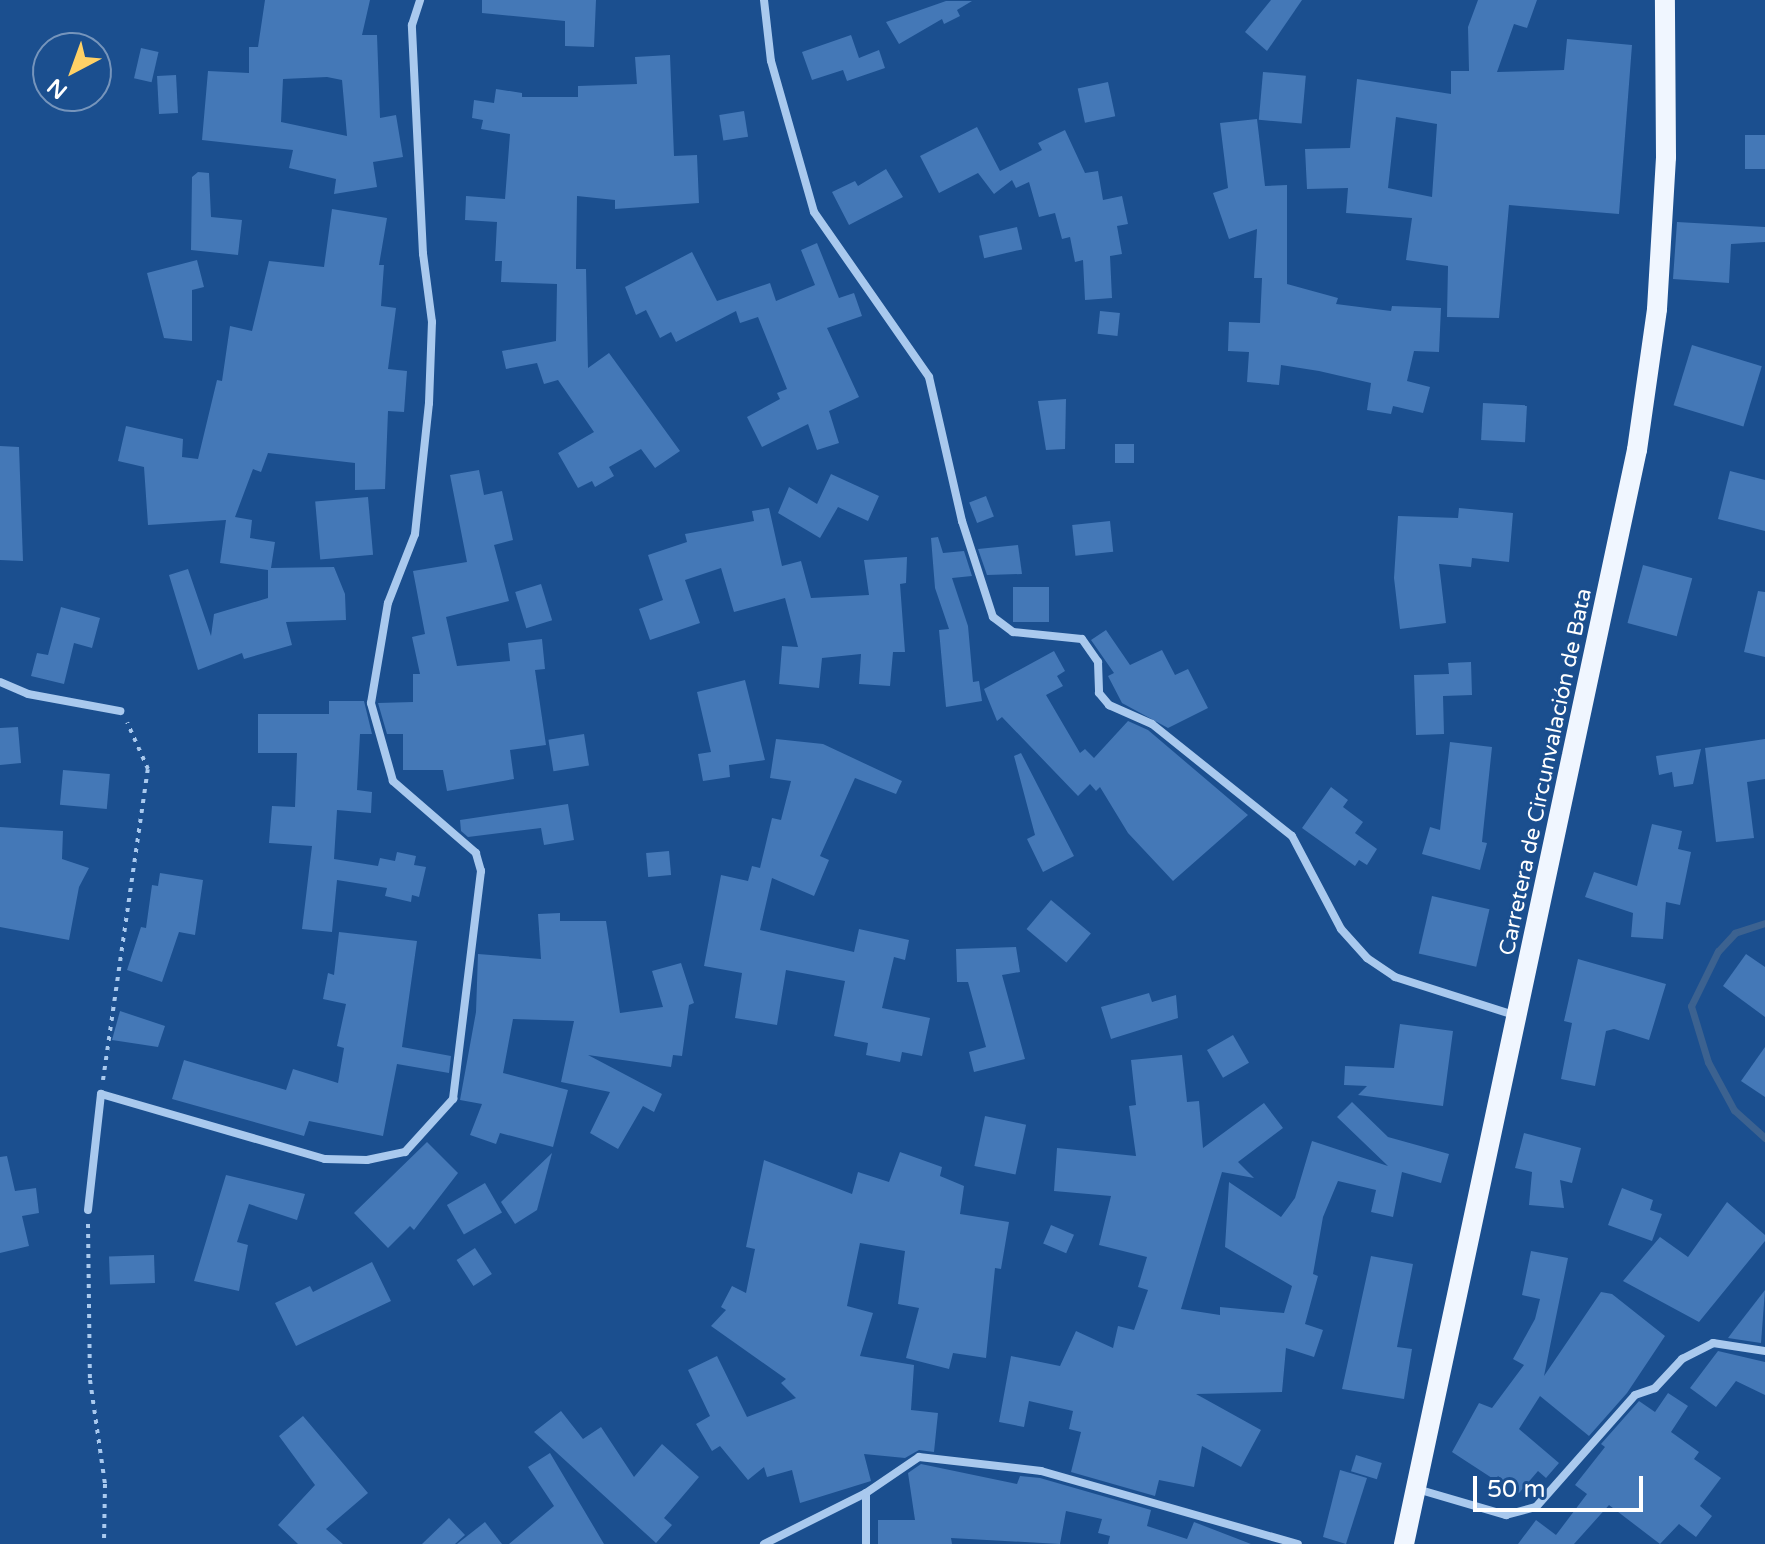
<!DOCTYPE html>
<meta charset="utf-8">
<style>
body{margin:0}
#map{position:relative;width:1765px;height:1544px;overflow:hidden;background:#1b4f8f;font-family:"Varela Round",sans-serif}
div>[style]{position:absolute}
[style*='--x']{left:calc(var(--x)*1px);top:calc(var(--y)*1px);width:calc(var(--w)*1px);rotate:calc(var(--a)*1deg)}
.stream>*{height:7px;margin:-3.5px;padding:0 3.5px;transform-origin:3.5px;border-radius:3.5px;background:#3c6290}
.building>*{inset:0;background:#4478b7;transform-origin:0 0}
.path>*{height:4px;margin-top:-2px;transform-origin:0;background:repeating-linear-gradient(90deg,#a9c9ee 0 4px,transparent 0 10px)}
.minor>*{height:8px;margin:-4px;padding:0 4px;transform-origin:4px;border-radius:4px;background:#a9c9ee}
.primary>*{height:20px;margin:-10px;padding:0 10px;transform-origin:10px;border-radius:10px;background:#f0f6ff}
span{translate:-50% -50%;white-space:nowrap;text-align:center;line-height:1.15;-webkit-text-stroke:6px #1b4f8f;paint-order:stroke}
.street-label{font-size:22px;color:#fff}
.north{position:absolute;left:32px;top:32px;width:80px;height:80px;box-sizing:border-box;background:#1b4f8f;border:2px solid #7695bc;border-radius:50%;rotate:221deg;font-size:22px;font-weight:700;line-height:32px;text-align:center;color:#fff}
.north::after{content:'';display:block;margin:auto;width:28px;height:36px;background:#ffd166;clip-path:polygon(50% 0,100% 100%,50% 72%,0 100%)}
.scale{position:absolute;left:1473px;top:1476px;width:170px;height:36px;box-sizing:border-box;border:4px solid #fff;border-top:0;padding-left:10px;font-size:24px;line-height:28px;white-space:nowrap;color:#fff;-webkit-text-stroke:6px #1b4f8f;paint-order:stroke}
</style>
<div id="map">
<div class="stream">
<i style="--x:1765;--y:923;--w:32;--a:162"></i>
<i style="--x:1735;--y:933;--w:25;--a:133"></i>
<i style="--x:1718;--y:951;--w:61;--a:116.1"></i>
<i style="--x:1691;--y:1006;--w:59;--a:73.1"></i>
<i style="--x:1708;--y:1062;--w:55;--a:61.6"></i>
<i style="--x:1734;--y:1110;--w:42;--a:42.1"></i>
</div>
<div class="building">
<i style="clip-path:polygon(evenodd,265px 0,370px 0,362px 35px,377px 35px,380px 118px,396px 115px,403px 157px,373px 162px,377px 187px,334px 194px,336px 179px,289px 168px,293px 150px,202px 140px,208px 71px,249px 73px,249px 47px,258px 47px,265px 0,327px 77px,342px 80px,347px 136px,281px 122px,283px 79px,327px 77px)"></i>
<i style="clip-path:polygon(482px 0,596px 0,594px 47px,565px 46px,565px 21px,482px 13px)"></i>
<i style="clip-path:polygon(1271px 0,1302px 0,1267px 51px,1245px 32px)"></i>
<i style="clip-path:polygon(evenodd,1478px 0,1537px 0,1527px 28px,1514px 24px,1497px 72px,1564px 70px,1567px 39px,1632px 45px,1619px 214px,1509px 205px,1499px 318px,1447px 317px,1448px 266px,1406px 260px,1412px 218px,1346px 213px,1348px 188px,1307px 189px,1305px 149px,1350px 148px,1357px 79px,1451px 94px,1451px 71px,1469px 71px,1468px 27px,1478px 0,1396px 117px,1437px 124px,1432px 197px,1388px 188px,1396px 117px)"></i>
<i style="clip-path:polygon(946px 1px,972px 1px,957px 10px,960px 16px,944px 24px,942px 19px,899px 44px,886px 22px)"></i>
<i style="clip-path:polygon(851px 35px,859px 58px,879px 50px,885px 68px,847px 81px,843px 70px,812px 80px,802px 52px)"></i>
<i style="left:141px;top:48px;width:18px;height:31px;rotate:13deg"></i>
<i style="clip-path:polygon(670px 55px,674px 156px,697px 155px,699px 203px,615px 209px,615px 200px,577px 196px,576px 269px,586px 269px,588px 368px,609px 353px,680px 451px,655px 468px,641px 449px,609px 467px,614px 476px,595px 487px,592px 481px,578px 488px,558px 453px,594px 432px,558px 380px,544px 384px,537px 363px,506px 369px,502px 351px,556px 341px,557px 284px,501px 282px,502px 261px,495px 261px,497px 222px,465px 220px,466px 196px,505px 199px,510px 134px,481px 129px,483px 120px,472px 118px,474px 100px,494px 103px,496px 89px,522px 93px,522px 97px,578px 97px,578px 86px,637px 84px,635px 57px)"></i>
<i style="left:1263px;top:72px;width:43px;height:48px;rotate:5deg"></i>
<i style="left:176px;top:75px;width:38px;height:19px;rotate:87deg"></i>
<i style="left:1108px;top:82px;width:35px;height:31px;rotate:78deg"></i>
<i style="left:744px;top:111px;width:26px;height:25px;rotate:81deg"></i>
<i style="clip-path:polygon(1257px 119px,1265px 186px,1287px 185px,1287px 284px,1338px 298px,1336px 304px,1391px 311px,1392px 306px,1441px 308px,1439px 352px,1414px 351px,1407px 381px,1430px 387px,1423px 413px,1393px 406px,1391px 414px,1367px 410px,1371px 383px,1319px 371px,1281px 365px,1279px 385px,1247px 382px,1249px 352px,1228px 351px,1229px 322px,1260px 323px,1262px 278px,1254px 278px,1257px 229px,1229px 239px,1213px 193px,1228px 188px,1220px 123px)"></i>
<i style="clip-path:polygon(977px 127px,1000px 171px,1042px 150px,1038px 143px,1065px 130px,1085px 173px,1098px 171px,1103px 200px,1122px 196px,1128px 224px,1117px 226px,1122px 254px,1110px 256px,1112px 298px,1085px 300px,1083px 260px,1075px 262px,1070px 237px,1062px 239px,1055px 213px,1039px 217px,1029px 182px,1016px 188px,1012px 180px,994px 194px,978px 173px,939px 193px,920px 156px)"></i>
<i style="left:1765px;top:135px;width:34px;height:20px;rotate:90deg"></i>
<i style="clip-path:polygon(886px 169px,903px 197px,849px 225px,832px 192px,855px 181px,858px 186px)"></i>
<i style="clip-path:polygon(198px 172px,209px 173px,211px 217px,242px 220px,238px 255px,191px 250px,192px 177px)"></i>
<i style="clip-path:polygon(332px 209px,387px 218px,379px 265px,384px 265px,381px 306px,396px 308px,388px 369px,407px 371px,404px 412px,388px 411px,385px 489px,355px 490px,355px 463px,268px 453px,261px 472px,253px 469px,235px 517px,252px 520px,250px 538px,275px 542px,271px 568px,334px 567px,345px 594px,346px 620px,286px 622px,292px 645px,244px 659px,242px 653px,198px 670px,169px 575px,188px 569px,211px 636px,214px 614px,268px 598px,268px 570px,220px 563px,226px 520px,148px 525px,144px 467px,118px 461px,126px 426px,183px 439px,182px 457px,198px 459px,217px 380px,222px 381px,230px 326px,252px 331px,269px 261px,324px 267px)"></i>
<i style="clip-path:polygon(1677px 222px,1765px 227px,1765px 242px,1731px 244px,1729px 283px,1673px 279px)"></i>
<i style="left:1017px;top:227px;width:23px;height:39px;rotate:77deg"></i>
<i style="clip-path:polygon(817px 243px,839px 298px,854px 293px,862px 316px,827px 328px,859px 397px,829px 411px,839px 443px,817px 450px,808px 424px,762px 447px,747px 417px,780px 399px,777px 393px,787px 389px,758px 317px,740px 323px,736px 311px,676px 342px,671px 332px,660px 338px,646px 310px,636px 315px,625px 287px,692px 252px,717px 301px,770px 283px,776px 301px,815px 285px,801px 250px)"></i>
<i style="clip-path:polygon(197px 260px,204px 287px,192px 290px,192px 341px,164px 338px,147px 273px)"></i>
<i style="left:1100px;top:311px;width:20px;height:23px;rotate:6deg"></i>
<i style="left:1692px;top:345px;width:73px;height:63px;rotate:17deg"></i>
<i style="clip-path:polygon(1066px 399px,1065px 449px,1046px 450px,1038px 401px)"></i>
<i style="left:1483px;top:403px;width:44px;height:37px;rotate:3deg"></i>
<i style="left:1115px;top:444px;width:19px;height:19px"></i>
<i style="clip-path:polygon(0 446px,19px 447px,23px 561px,0 560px)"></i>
<i style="clip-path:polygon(479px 470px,484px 495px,502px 491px,513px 540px,494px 545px,509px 601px,446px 617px,457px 666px,510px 661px,508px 643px,542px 639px,545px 669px,535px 670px,546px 745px,510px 750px,514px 779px,447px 791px,443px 770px,403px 770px,403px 734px,387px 734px,378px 703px,413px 702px,413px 674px,420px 674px,412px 637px,425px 634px,413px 571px,467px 562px,450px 475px)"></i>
<i style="clip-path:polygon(1730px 471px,1765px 480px,1765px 531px,1718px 519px)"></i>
<i style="clip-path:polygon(831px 474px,879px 496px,868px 521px,838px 507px,820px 538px,778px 513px,789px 487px,817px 504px)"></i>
<i style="left:986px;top:496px;width:22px;height:18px;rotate:69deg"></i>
<i style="left:368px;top:497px;width:58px;height:53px;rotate:85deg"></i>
<i style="clip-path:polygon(769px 508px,782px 566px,801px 561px,811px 598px,869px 595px,864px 560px,907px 557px,906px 583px,900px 584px,905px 652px,893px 652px,890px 686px,859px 684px,861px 654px,822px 658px,819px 688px,779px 684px,782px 646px,798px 647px,785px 598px,734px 612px,721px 568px,685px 580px,700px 623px,650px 640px,639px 609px,663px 600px,648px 555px,687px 542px,685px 534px,754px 521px,752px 511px)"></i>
<i style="clip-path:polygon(1459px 508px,1513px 513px,1509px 562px,1472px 558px,1471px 567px,1439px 564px,1446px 623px,1400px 629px,1394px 578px,1398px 516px,1458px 518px)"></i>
<i style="left:1110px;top:521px;width:31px;height:38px;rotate:84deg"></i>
<i style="clip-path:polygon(938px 537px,943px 553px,964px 551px,972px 576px,952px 578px,968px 626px,973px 682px,979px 681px,982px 701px,946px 707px,939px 630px,949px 629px,935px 588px,931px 538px)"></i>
<i style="clip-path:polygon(1018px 545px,1022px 574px,987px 575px,978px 549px)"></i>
<i style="left:1643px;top:565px;width:51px;height:60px;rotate:15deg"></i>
<i style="left:541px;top:584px;width:38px;height:27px;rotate:73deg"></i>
<i style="left:1049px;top:587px;width:35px;height:36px;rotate:90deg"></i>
<i style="clip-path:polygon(1758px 591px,1765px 592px,1765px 657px,1744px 652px)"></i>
<i style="clip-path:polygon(61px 607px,100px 618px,92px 648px,74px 643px,64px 684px,31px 676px,37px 653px,48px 655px)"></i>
<i style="clip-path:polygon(1106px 630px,1130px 665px,1162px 650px,1175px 675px,1188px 669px,1208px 708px,1168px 728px,1122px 703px,1108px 676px,1114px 673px,1091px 640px)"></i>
<i style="clip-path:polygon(1054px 651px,1065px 671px,1057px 676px,1063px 686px,1046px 695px,1080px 753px,1085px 749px,1094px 758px,1128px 721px,1148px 730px,1248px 815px,1173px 881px,1128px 833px,1100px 787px,1096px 791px,1090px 784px,1078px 796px,1002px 717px,997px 721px,984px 689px)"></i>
<i style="clip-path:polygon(1471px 662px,1472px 695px,1443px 696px,1444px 734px,1416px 735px,1414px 675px,1449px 674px,1448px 663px)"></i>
<i style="clip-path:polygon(745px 680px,765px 760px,729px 765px,730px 777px,703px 781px,698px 754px,711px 752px,697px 692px)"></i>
<i style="clip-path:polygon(329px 701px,364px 701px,372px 734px,360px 734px,357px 790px,372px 792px,371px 813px,337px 810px,334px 859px,378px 866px,380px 858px,395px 861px,397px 852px,416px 856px,414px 865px,426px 867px,419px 897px,412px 895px,411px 902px,385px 896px,387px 888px,337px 880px,332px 932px,302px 929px,312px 846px,269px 843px,272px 806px,295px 807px,297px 753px,258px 753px,258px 714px,329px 714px)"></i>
<i style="clip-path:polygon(18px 727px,21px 763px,0 765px,0 728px)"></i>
<i style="left:584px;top:734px;width:32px;height:36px;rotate:81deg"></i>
<i style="clip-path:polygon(776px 739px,823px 744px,902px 781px,896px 794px,855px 778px,820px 856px,829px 860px,814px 896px,772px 878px,760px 930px,854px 952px,859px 929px,909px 940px,905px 960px,894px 957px,882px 1008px,930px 1018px,922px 1056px,902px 1052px,900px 1062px,866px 1055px,868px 1043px,834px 1036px,845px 981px,786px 970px,777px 1025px,735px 1018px,742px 973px,704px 966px,721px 875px,748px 881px,752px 866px,760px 868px,772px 818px,781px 820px,791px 781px,770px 778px)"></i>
<i style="clip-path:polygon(1765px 739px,1765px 779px,1747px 782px,1754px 838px,1716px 842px,1705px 748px)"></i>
<i style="clip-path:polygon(1450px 742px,1492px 747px,1482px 842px,1487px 843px,1480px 870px,1422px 854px,1430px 827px,1440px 830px)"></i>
<i style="clip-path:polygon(1701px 749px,1693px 784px,1674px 787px,1672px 772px,1659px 775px,1656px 756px)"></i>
<i style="clip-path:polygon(1021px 753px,1074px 856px,1043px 872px,1027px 839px,1035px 835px,1014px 756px)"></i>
<i style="left:63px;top:770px;width:47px;height:35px;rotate:5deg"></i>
<i style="clip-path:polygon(1331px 787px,1348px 800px,1343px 807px,1363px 822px,1355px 833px,1377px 849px,1367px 865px,1359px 860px,1355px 866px,1302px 828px)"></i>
<i style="clip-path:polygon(568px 804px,574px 840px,544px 845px,541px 828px,468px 837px,461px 831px,460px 820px)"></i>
<i style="clip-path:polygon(1652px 824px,1682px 831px,1678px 849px,1691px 852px,1680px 905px,1666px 902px,1663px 939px,1631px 937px,1633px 913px,1585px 897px,1594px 872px,1637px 886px)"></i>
<i style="clip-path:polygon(0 827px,63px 831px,62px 859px,89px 868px,79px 887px,69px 940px,0 927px)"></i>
<i style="left:669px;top:851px;width:24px;height:23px;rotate:85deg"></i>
<i style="clip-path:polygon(160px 873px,203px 880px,195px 935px,179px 932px,162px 982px,127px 970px,141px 927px,146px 928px,152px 885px,158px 886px)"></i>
<i style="left:1432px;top:896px;width:59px;height:59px;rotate:13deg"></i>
<i style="left:1051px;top:900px;width:52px;height:38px;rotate:40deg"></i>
<i style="clip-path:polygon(560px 913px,560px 921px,606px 921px,620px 1013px,663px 1007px,652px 971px,681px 963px,694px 1003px,689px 1005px,682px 1056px,673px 1055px,671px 1067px,588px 1055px,662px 1094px,654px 1112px,643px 1106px,618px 1149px,590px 1133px,610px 1092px,561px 1082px,574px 1021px,513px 1019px,503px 1073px,568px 1090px,553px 1147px,500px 1133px,496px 1144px,470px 1135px,482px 1104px,460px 1100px,476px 1012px,478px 954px,541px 959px,538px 914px)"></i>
<i style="clip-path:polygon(339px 932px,417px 941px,402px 1047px,451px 1056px,449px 1073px,397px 1064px,383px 1136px,309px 1121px,304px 1136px,172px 1099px,184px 1060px,286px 1090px,293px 1069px,338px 1083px,344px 1048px,337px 1046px,346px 1004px,323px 999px,328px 973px,334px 975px)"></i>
<i style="clip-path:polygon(1016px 947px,1020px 972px,1002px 975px,1025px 1059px,974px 1072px,969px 1052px,986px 1047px,968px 982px,957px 982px,956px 949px)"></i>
<i style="clip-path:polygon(1746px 954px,1765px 967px,1765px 1017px,1723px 986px)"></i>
<i style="clip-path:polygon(1578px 959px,1666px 984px,1649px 1040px,1614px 1029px,1606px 1031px,1595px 1086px,1561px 1079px,1572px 1023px,1564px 1021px)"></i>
<i style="clip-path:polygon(1149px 993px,1152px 1002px,1176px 995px,1178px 1018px,1111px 1039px,1101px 1007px)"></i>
<i style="clip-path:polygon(120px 1011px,165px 1026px,158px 1047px,112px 1040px)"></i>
<i style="clip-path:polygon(1400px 1024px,1453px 1031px,1443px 1106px,1358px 1095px,1367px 1086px,1344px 1085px,1345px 1066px,1394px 1068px)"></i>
<i style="left:1233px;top:1035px;width:32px;height:30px;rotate:60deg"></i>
<i style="clip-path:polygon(1765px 1047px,1765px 1097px,1741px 1081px)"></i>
<i style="clip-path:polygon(1182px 1055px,1187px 1102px,1199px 1101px,1203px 1148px,1264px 1103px,1283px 1128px,1238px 1162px,1254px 1178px,1222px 1172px,1181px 1309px,1220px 1315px,1220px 1307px,1284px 1313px,1292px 1286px,1225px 1247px,1229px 1182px,1281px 1217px,1295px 1198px,1312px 1141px,1388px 1166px,1337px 1117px,1352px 1102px,1388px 1137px,1449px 1154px,1441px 1183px,1402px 1172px,1393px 1217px,1371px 1212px,1376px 1190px,1338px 1181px,1323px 1217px,1313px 1274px,1318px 1276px,1305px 1324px,1323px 1330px,1314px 1357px,1286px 1348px,1282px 1392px,1196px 1394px,1261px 1430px,1241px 1467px,1202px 1446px,1194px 1487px,1159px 1480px,1155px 1496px,1071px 1472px,1081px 1432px,1069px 1429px,1073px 1411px,1029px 1401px,1024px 1427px,999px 1422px,1011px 1356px,1060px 1366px,1076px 1331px,1113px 1348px,1118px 1326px,1134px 1330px,1148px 1290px,1138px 1287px,1147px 1257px,1099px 1245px,1111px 1196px,1054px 1191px,1057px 1148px,1136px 1156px,1129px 1106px,1136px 1105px,1131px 1060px)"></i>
<i style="left:985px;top:1116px;width:42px;height:51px;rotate:12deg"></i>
<i style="clip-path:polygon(1524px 1133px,1581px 1148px,1572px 1183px,1560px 1180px,1564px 1208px,1529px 1205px,1532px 1172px,1515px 1168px)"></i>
<i style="clip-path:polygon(427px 1142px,458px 1173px,414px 1230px,410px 1226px,388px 1248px,354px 1213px)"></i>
<i style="clip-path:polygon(900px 1152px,942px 1167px,940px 1176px,964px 1186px,960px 1214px,1009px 1222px,1001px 1269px,995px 1268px,986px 1358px,953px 1353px,949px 1369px,906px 1358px,919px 1308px,898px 1304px,905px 1251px,860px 1243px,847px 1306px,873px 1313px,860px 1356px,914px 1365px,911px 1410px,938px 1413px,934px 1452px,919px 1450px,905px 1458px,864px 1454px,871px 1481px,800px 1503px,792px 1470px,767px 1477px,764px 1467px,748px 1480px,720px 1446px,712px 1451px,696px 1424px,710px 1416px,688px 1370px,717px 1356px,747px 1417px,796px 1398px,781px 1383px,786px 1379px,711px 1326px,726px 1310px,721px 1307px,732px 1286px,746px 1293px,755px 1249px,746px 1247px,764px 1160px,852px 1194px,858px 1172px,889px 1182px)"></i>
<i style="clip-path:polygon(552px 1153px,537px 1210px,515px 1224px,501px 1202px)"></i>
<i style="clip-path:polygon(7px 1156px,15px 1191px,36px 1188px,39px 1213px,22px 1216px,29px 1246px,0 1253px,0 1157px)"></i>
<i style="clip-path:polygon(226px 1175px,305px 1194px,297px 1220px,249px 1204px,237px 1242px,248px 1245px,239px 1291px,194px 1281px)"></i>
<i style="left:485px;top:1183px;width:34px;height:44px;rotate:60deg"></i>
<i style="clip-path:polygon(1622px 1188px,1653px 1200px,1650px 1210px,1662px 1214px,1652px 1241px,1608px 1225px)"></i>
<i style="clip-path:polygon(1727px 1202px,1765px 1235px,1765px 1241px,1699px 1322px,1623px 1281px,1660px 1237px,1688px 1257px)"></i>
<i style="left:1051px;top:1225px;width:25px;height:20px;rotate:23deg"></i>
<i style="left:475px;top:1248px;width:31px;height:22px;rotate:57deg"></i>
<i style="clip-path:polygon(1531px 1251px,1568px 1258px,1544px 1376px,1601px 1292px,1612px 1294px,1665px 1336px,1627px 1393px,1589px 1436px,1540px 1396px,1519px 1429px,1559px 1463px,1546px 1478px,1538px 1471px,1519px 1493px,1498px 1476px,1495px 1480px,1452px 1452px,1479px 1403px,1492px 1408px,1524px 1365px,1513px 1359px,1535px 1319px,1540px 1299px,1522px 1295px)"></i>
<i style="left:154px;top:1255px;width:28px;height:45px;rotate:88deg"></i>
<i style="clip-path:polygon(1371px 1256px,1413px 1264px,1397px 1347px,1412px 1349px,1404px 1399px,1342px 1389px)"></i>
<i style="clip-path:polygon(372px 1262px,391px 1301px,296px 1346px,275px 1303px,310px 1286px,313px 1292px)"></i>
<i style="clip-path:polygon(1765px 1290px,1761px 1343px,1728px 1338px,1734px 1330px)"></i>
<i style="clip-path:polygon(1718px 1351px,1765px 1362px,1765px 1395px,1736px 1381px,1716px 1407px,1690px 1388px)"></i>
<i style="clip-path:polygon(1668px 1393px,1688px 1406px,1671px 1432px,1699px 1452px,1694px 1459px,1721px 1478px,1700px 1506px,1712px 1516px,1696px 1537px,1679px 1524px,1660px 1544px,1609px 1505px,1574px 1544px,1518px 1544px,1536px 1520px,1556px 1535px,1587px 1494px,1575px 1485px,1605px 1447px,1601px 1444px,1639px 1401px,1655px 1412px)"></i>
<i style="clip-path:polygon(561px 1411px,583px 1439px,601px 1427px,634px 1477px,662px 1444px,699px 1477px,664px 1518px,672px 1525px,656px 1543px,534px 1432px)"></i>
<i style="clip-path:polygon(303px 1416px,368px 1493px,326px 1529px,343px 1544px,298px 1544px,278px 1525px,315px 1485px,279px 1436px)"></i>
<i style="clip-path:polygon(550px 1453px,604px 1544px,509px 1544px,554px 1506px,528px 1467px)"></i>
<i style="left:1356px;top:1455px;width:27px;height:17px;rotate:17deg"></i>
<i style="clip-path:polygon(921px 1464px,1017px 1484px,1020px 1476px,1040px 1478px,1151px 1510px,1147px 1526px,1187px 1539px,1194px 1522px,1251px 1544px,1108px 1544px,1110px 1536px,1098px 1533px,1102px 1519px,1066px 1511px,1060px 1544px,951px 1538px,952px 1544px,878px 1544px,878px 1520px,915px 1520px,908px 1473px)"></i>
<i style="clip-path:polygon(1340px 1470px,1367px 1478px,1346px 1544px,1323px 1537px)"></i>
<i style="clip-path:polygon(449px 1518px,465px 1535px,455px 1544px,422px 1544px)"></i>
<i style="clip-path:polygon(485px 1522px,502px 1544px,457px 1544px)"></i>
</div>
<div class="path">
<i style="--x:103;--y:1080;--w:314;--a:-81.8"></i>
<i style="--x:148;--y:769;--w:51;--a:-114.1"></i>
<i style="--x:88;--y:1224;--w:156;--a:89.3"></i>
<i style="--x:90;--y:1380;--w:105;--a:81.8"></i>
<i style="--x:105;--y:1484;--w:60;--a:91"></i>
</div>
<div class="minor">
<i style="--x:764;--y:0;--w:61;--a:83.5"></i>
<i style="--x:771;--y:61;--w:157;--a:74.1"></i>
<i style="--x:814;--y:212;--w:201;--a:55.1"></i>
<i style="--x:929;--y:377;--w:148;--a:77.1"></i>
<i style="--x:962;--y:521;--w:101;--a:72.1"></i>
<i style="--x:993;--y:617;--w:25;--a:37"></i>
<i style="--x:1013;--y:632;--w:69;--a:5.8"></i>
<i style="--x:1082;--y:639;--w:28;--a:55"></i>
<i style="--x:1098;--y:662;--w:31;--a:88"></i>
<i style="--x:1099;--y:693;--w:16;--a:50"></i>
<i style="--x:1109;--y:705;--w:47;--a:23.8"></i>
<i style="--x:1152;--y:724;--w:179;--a:38.7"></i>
<i style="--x:1292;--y:836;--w:105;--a:62.2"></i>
<i style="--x:1341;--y:929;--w:39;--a:48"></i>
<i style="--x:1367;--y:958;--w:34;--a:34"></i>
<i style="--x:1395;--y:977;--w:125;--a:17.7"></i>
<i style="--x:0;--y:682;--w:30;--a:23"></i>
<i style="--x:28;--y:694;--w:94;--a:10.5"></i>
<i style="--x:88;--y:1210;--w:117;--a:-83.6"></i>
<i style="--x:101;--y:1094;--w:233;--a:16.2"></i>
<i style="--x:325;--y:1159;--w:42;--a:1.4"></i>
<i style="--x:367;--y:1160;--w:39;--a:-12"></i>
<i style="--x:405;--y:1152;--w:72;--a:-47.8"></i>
<i style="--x:453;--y:1099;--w:230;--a:-83"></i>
<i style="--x:481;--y:871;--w:19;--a:-106"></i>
<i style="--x:476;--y:853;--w:110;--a:-139.1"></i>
<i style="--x:393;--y:781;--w:81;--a:-105.8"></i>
<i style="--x:371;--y:703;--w:101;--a:-80.4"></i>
<i style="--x:388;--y:603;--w:74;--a:-68.6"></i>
<i style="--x:415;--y:534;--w:132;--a:-83.9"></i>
<i style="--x:429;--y:403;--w:81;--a:-87.9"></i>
<i style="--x:432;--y:322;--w:69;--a:-97.5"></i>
<i style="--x:423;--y:254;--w:229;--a:-92.8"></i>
<i style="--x:412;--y:25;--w:26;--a:-72"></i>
<i style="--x:1417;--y:1489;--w:93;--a:16.3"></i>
<i style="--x:1506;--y:1515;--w:31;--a:-15"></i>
<i style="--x:1536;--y:1507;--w:149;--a:-48.5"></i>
<i style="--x:1635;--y:1395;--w:21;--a:-19"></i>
<i style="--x:1655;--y:1388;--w:40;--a:-47"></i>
<i style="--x:1682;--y:1359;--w:35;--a:-27"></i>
<i style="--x:1713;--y:1343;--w:53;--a:8.7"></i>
<i style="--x:866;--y:1493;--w:51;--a:90"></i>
<i style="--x:764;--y:1544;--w:114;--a:-26.6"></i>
<i style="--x:866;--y:1493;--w:64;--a:-34.2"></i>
<i style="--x:919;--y:1457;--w:123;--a:6.5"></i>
<i style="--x:1041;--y:1471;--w:267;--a:15.9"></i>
</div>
<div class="primary">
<i style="--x:1404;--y:1544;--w:1119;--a:-77.98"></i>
<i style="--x:1637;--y:450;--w:142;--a:-81.9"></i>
<i style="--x:1657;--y:309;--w:152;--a:-86.6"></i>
<i style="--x:1666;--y:157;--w:157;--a:-90.4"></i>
</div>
<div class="street-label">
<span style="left:1546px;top:772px;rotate:-78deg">Carretera de Circunvalación de Bata</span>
</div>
<div class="north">N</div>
<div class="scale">50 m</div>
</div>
